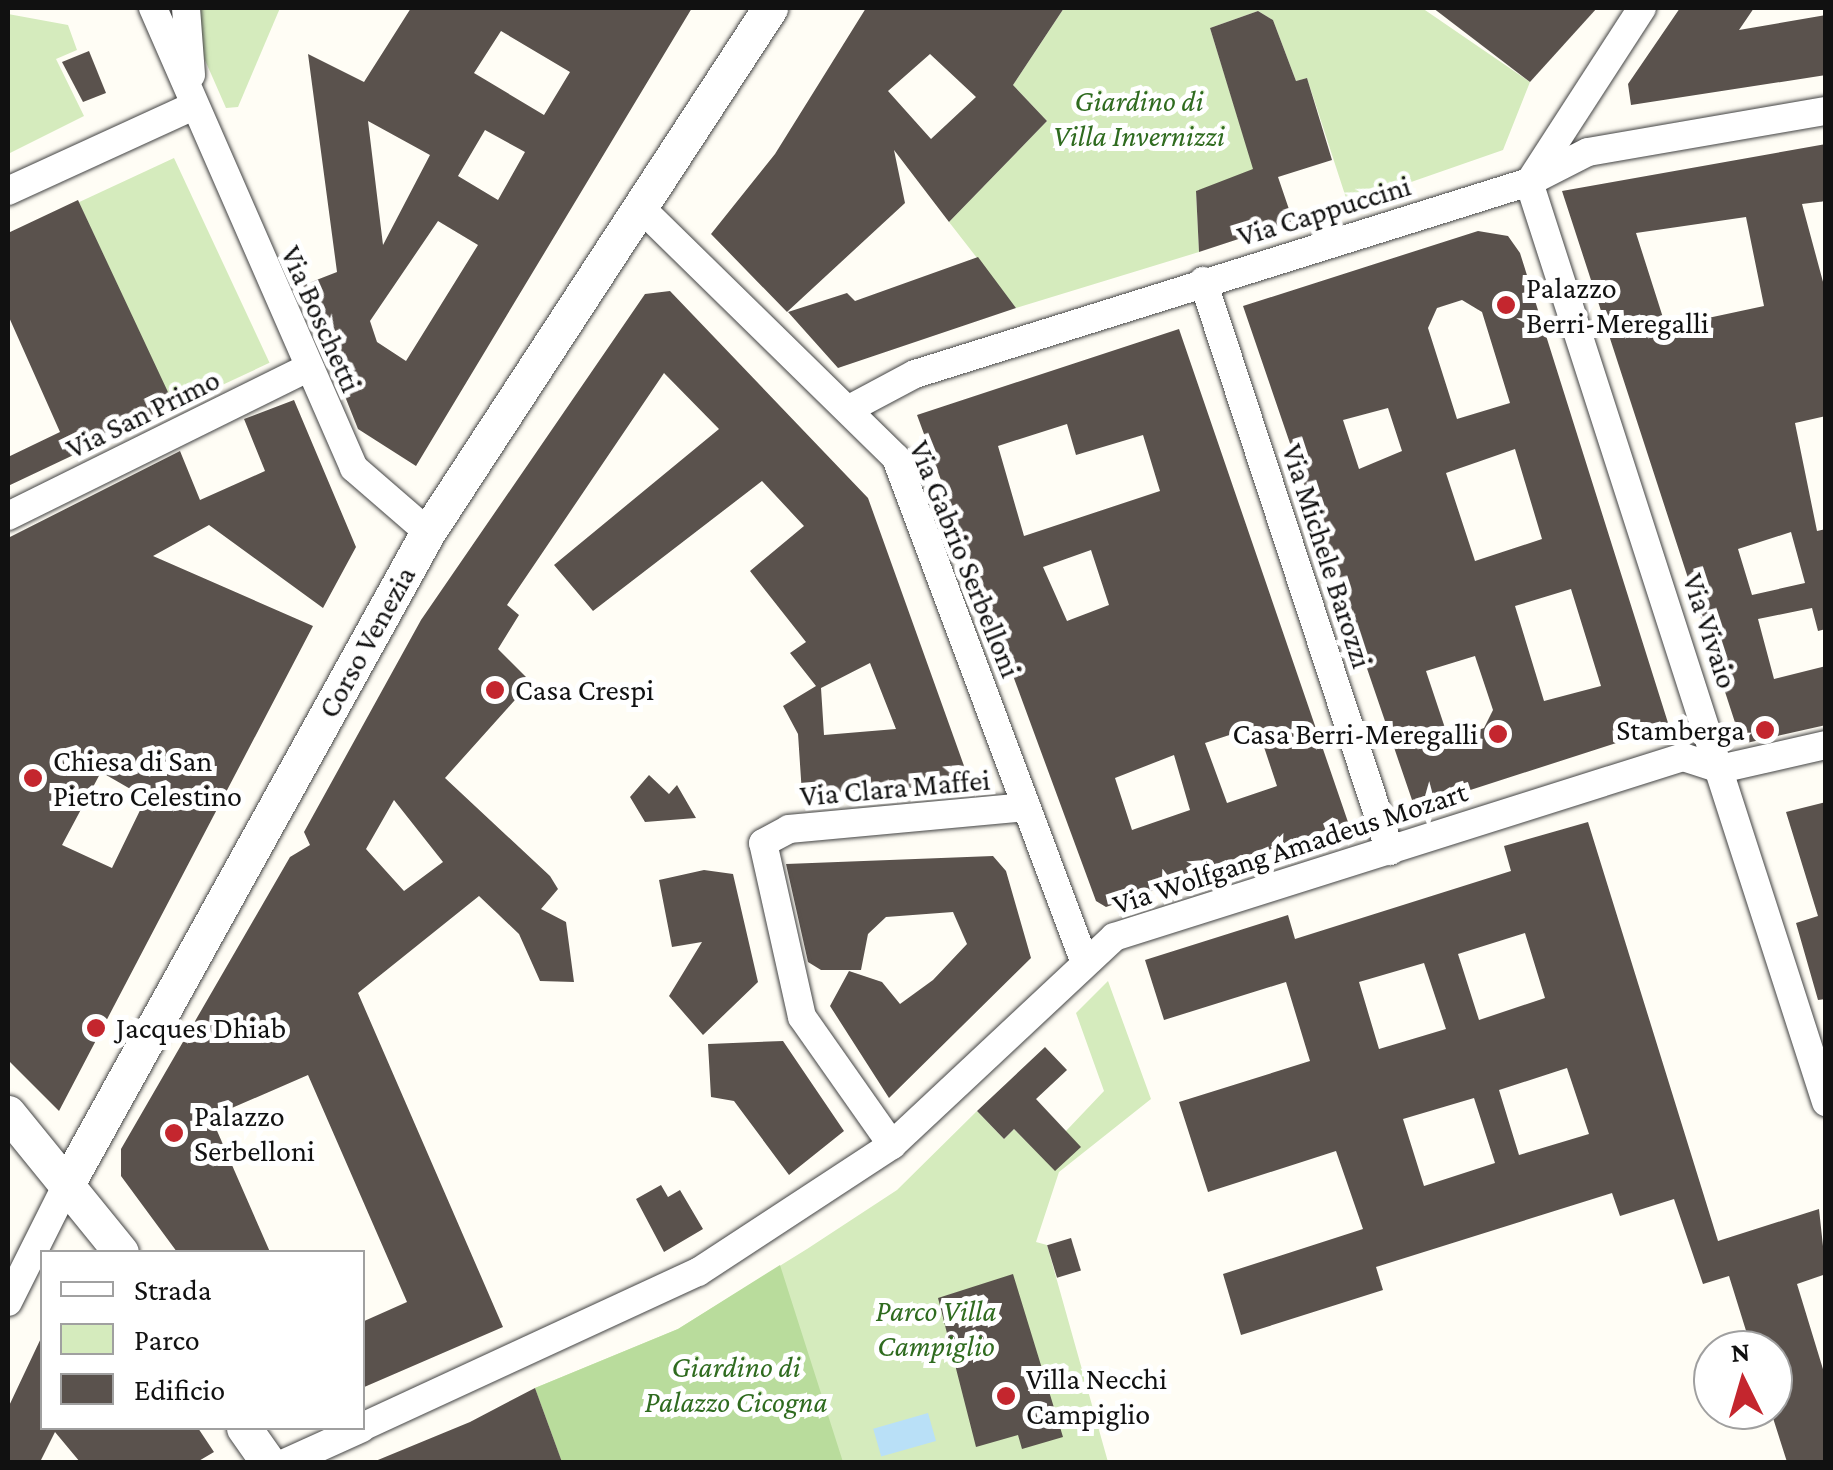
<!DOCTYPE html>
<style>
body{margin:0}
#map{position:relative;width:1833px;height:1470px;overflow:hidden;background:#fffdf5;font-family:"Crimson Pro",serif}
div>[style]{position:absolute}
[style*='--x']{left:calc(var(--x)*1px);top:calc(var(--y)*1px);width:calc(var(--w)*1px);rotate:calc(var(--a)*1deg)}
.green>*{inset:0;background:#d5ebbd;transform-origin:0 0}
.forest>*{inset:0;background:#b9dc9c}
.water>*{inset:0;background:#b9e0f7;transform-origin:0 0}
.building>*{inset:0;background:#5a524d;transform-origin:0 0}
.roads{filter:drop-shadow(0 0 2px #444) drop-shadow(0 0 2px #444)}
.minor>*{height:28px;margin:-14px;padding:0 14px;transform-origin:14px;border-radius:14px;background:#fff}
.tertiary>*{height:35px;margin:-17.5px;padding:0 17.5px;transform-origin:17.5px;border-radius:17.5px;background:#fff}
.dots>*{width:28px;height:28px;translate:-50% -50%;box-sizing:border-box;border:5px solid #fff;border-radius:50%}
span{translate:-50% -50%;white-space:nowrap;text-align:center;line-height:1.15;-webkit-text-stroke:10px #fff;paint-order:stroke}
.park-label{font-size:30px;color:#2f6b1f;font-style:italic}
.street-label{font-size:30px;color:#111}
.poi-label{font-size:30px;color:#111}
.left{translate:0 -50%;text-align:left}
.right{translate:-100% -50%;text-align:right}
.frame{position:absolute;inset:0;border:10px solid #111;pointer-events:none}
.legend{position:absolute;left:40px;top:1250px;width:325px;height:180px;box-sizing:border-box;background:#fff;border:2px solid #a0a0a0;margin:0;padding:12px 18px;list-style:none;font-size:30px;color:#111}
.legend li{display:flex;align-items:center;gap:20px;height:50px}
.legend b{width:50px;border:2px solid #a0a0a0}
.north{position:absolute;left:1693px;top:1330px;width:100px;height:100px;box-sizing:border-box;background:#fff;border:2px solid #a0a0a0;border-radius:50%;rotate:355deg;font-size:28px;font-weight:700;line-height:40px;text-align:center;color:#111}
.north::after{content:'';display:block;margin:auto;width:35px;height:45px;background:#c4262e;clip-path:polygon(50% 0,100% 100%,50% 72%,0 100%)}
</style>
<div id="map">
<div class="green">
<i style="clip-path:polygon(195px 8px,280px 8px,238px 107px,226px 108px,194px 35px)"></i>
<i style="clip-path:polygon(1064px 8px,1422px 8px,1530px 82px,1503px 150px,1348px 204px,1307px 78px,1296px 81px,1273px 20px,1258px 11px,1210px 28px,1255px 173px,1196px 191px,1199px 252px,1016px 308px,949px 222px,1047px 121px,1013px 85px)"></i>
<i style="clip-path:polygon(8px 14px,68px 25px,77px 50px,56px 59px,84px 116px,8px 154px)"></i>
<i style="left:174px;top:158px;width:226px;height:105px;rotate:65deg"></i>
<i style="clip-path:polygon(1108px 981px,1151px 1099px,1059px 1172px,1036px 1242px,1047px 1245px,1108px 1462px,562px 1462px,535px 1388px,678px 1329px,807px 1249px,897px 1190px,977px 1111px,1004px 1139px,1014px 1129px,1055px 1170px,1066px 1131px,1104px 1091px,1076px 1013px)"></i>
</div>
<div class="forest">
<i style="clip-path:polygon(780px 1265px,843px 1462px,562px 1462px,535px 1388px,678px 1329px)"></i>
</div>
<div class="water">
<i style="left:928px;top:1413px;width:29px;height:57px;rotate:74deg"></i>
</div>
<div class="building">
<i style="clip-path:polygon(evenodd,411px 8px,692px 8px,416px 466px,358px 429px,301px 286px,337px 272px,308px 54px,364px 82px,411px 8px,501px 31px,570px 72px,544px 115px,474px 73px,501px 31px,411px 8px,368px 121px,430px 155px,383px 245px,368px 121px,411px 8px,485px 130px,525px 152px,498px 200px,458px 176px,485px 130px,411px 8px,438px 221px,478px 245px,406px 361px,377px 342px,370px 321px,438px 221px)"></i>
<i style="clip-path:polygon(evenodd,866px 8px,1064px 8px,1013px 85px,1047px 121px,949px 222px,894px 150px,905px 203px,787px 312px,711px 234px,775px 154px,866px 8px,930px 54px,976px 97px,931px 139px,888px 91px,930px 54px)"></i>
<i style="clip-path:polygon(1433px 8px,1597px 8px,1530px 82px)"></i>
<i style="clip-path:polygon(1680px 8px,1754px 8px,1739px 30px,1826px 15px,1826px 75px,1631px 105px,1628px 84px)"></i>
<i style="clip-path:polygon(1258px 11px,1273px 20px,1296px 81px,1307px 78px,1332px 160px,1278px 177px,1293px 221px,1199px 252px,1196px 191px,1253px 169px,1210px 28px)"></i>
<i style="clip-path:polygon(89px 51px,106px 93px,83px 102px,62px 62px)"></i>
<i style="clip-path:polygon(evenodd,1826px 144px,1826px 201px,1802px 204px,1826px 293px,1826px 416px,1795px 423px,1817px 531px,1826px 529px,1826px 629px,1818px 631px,1812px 608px,1758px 619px,1774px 679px,1826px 666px,1826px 725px,1742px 744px,1562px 191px,1826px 144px,1746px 217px,1764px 306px,1666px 327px,1636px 233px,1746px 217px,1826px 144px,1791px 532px,1805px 583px,1752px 595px,1738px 549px,1791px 532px)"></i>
<i style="clip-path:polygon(78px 200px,175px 407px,8px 486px,8px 457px,60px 432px,8px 315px,8px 233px)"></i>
<i style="clip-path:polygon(evenodd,1478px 231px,1508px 236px,1520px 253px,1669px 726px,1424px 805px,1412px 800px,1243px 306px,1478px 231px,1462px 300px,1482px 312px,1510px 403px,1457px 419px,1428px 328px,1437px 308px,1462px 300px,1478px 231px,1388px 408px,1402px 451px,1359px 469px,1343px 420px,1388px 408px,1478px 231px,1515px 449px,1542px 539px,1475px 561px,1446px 473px,1515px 449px,1478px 231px,1571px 589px,1601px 686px,1544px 701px,1515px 606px,1571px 589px,1478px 231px,1475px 656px,1493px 710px,1484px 728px,1449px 740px,1426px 671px,1475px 656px)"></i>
<i style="clip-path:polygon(978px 257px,1016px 308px,838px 368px,788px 312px,847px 293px,855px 301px)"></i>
<i style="clip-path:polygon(evenodd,670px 291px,868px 498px,968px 777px,959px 785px,802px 794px,798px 734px,783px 706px,816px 686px,790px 653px,806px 642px,750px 571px,804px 526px,762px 481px,593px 611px,554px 565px,719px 429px,664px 373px,507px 605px,519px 615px,498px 649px,531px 682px,445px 778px,550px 876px,558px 889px,541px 909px,566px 922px,574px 982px,540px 981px,519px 934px,479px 896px,358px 993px,503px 1327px,362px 1388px,362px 1322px,407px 1302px,308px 1075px,211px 1117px,270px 1252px,177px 1252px,121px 1176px,121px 1149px,290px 857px,310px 845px,304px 832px,421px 620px,645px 294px,670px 291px,870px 663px,896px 729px,824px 735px,821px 688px,870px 663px,670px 291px,394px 800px,443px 862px,404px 891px,366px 849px,394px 800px)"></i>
<i style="clip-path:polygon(evenodd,1179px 329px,1348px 822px,1106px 907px,1096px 901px,917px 415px,1179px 329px,1067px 424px,1076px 455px,1143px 435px,1160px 491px,1024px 536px,998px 446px,1067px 424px,1179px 329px,1091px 550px,1109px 605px,1067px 621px,1043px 567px,1091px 550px,1179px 329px,1257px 726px,1277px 786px,1227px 803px,1205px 743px,1257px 726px,1179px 329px,1174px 755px,1190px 810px,1132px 830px,1115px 778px,1174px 755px)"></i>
<i style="clip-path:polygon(evenodd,294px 400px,356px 547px,323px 608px,209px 525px,153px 556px,313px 626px,59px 1111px,8px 1060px,8px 538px,180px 451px,200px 500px,265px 471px,244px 419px,294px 400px,101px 772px,146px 798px,112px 868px,62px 845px,101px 772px)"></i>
<i style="clip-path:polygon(649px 775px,669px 794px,677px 785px,696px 818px,645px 822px,630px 797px)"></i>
<i style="clip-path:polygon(1826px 802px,1826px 999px,1818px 1000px,1796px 923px,1818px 916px,1786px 812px)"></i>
<i style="clip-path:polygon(evenodd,1588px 822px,1718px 1241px,1819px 1209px,1826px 1274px,1797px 1284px,1826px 1379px,1826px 1462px,1787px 1462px,1773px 1418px,1773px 1350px,1752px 1350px,1729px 1276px,1703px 1284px,1674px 1199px,1620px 1216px,1612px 1193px,1376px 1267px,1383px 1290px,1241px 1335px,1223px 1274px,1363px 1229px,1336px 1151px,1208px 1192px,1179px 1102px,1310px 1061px,1286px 982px,1164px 1020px,1145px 960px,1288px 915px,1295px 939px,1511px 871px,1504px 846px,1588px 822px,1525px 933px,1545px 998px,1479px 1020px,1458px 954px,1525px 933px,1588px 822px,1424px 963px,1446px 1029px,1379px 1049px,1359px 982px,1424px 963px,1588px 822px,1567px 1068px,1589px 1134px,1519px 1155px,1499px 1090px,1567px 1068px,1588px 822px,1474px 1098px,1495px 1163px,1424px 1186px,1403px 1119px,1474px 1098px)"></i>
<i style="clip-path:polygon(993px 856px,1006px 871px,1031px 958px,889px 1098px,830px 1006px,849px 971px,882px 982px,900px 1004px,933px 980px,967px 944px,953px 912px,886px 917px,868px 934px,861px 970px,821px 970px,808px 962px,786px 864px)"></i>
<i style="clip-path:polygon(704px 870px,733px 874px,758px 982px,703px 1035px,669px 996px,702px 942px,672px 947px,659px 880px)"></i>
<i style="clip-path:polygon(783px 1041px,844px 1131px,789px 1175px,734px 1101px,711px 1097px,708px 1044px)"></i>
<i style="clip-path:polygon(1045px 1047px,1067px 1070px,1036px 1099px,1081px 1147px,1055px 1171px,1014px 1129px,1004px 1139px,977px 1111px)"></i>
<i style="clip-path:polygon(661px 1185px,668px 1197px,680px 1190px,703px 1229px,664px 1252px,636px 1199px)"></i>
<i style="left:1071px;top:1238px;width:34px;height:25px;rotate:73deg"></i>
<i style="clip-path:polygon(1013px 1274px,1063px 1437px,1022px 1449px,1018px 1435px,976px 1447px,938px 1298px)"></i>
<i style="clip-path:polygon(42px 1336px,42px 1428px,198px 1428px,214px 1452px,197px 1462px,80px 1462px,55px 1432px,40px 1462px,8px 1462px,8px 1408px)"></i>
<i style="clip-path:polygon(535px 1388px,562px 1462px,373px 1462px,470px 1422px)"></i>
</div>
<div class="roads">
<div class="minor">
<i style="--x:153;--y:8;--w:502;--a:66.4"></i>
<i style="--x:354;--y:468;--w:98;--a:40.9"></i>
<i style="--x:186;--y:8;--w:67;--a:85.7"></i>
<i style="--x:1530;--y:181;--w:206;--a:-57.1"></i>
<i style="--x:1529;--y:182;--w:967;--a:72.11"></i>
<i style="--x:8;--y:191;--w:205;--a:-24.6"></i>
<i style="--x:643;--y:210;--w:354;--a:44.4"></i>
<i style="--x:896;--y:458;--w:534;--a:69.49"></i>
<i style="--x:1203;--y:281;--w:600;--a:71.84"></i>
<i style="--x:851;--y:408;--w:72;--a:-28"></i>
<i style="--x:915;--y:374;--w:643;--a:-17.36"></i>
<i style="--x:1529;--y:182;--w:66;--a:-27"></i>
<i style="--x:1588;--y:152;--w:242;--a:-9.8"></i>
<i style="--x:8;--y:516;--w:332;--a:-26.3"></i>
<i style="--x:1720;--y:769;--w:109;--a:-12.8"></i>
<i style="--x:892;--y:1145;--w:156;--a:-125.1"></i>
<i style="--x:802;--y:1017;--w:178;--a:-102.6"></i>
<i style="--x:763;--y:843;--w:30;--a:-28"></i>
<i style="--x:789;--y:829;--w:238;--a:-5.3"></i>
<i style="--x:8;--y:1302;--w:132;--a:-63.4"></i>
<i style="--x:362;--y:1427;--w:370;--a:-24.8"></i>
<i style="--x:698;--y:1272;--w:232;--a:-33.2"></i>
<i style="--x:892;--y:1145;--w:304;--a:-43.1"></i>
<i style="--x:1114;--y:937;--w:597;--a:-17.55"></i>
<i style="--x:1683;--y:757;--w:39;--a:18"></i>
<i style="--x:287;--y:1462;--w:82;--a:-24.4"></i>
</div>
<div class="tertiary">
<i style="--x:8;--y:1113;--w:179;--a:50.9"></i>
<i style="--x:67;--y:1184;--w:745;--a:-61.03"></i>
<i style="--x:428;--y:532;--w:626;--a:-56.87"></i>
<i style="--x:244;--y:1428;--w:42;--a:54.8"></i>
</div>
</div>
<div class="dots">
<i style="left:1506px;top:305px;background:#c4262e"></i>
<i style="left:495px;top:690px;background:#c4262e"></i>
<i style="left:1765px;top:730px;background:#c4262e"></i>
<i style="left:1498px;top:734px;background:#c4262e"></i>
<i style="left:33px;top:778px;background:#c4262e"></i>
<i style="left:96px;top:1028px;background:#c4262e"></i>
<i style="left:174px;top:1133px;background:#c4262e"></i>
<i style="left:1006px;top:1396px;background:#c4262e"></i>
</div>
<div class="park-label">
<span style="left:1139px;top:118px">Giardino di<br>Villa Invernizzi</span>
<span style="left:936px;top:1328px">Parco Villa<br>Campiglio</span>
<span style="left:736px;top:1384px">Giardino di<br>Palazzo Cicogna</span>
</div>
<div class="street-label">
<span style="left:1324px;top:211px;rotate:-17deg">Via Cappuccini</span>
<span style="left:321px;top:319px;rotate:66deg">Via Boschetti</span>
<span style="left:143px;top:414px;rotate:-26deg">Via San Primo</span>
<span style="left:1327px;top:556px;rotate:72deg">Via Michele Barozzi</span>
<span style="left:965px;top:559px;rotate:68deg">Via Gabrio Serbelloni</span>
<span style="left:1710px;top:631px;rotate:72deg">Via Vivaio</span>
<span style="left:367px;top:642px;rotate:-61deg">Corso Venezia</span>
<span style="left:895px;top:788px;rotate:-5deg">Via Clara Maffei</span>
<span style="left:1290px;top:848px;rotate:-18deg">Via Wolfgang Amadeus Mozart</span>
</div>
<div class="poi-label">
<span class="left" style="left:1526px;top:305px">Palazzo<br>Berri-Meregalli</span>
<span class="left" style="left:515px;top:690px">Casa Crespi</span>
<span class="right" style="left:1745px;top:730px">Stamberga</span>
<span class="right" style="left:1478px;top:734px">Casa Berri-Meregalli</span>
<span class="left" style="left:53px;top:778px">Chiesa di San<br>Pietro Celestino</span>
<span class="left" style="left:116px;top:1028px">Jacques Dhiab</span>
<span class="left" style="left:194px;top:1133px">Palazzo<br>Serbelloni</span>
<span class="left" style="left:1026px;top:1396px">Villa Necchi<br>Campiglio</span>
</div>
<div class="frame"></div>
<ul class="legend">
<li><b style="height:12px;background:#fff"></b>Strada</li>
<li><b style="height:28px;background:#d5ebbd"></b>Parco</li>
<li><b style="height:28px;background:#5a524d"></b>Edificio</li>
</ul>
<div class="north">N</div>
</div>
